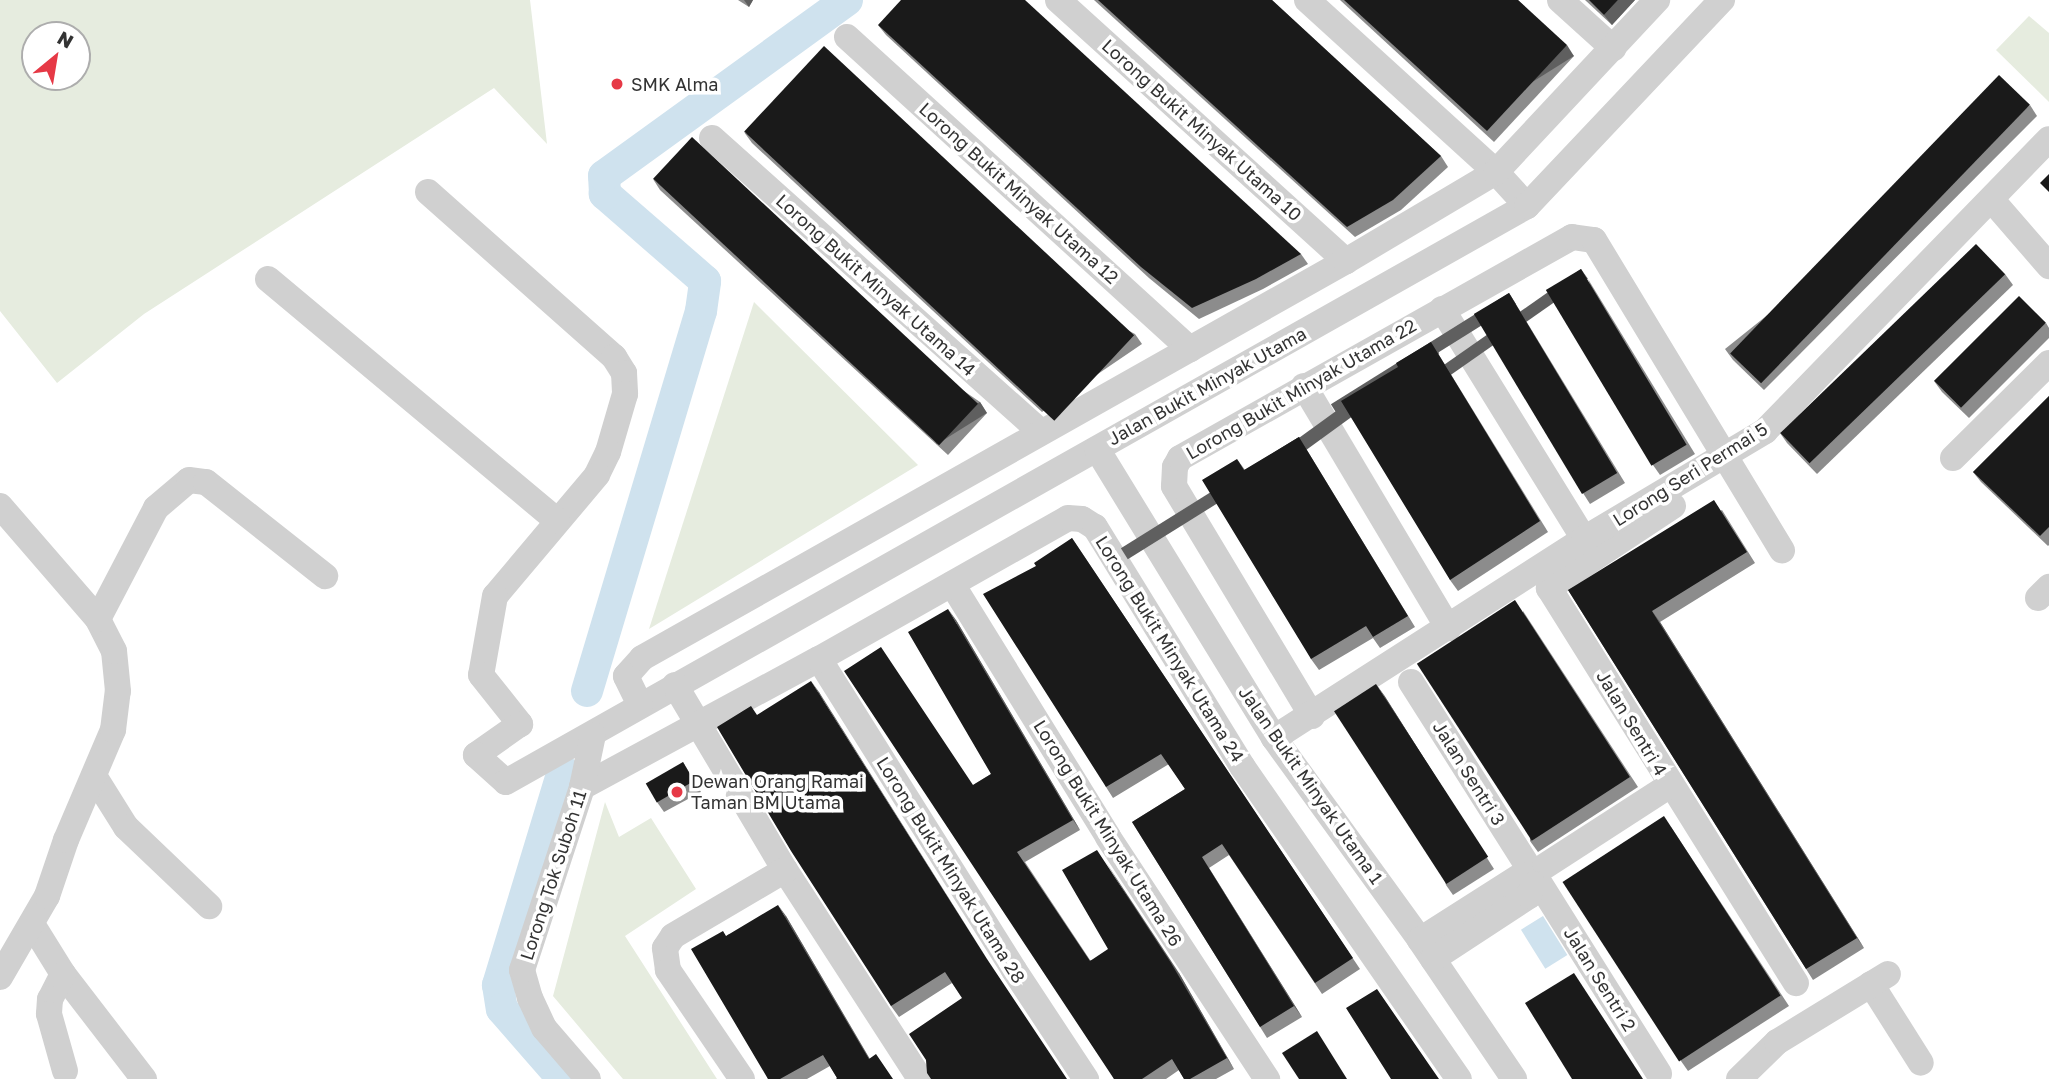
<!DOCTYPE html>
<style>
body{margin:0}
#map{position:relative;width:2049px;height:1079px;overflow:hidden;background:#fff;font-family:"Golos Text",sans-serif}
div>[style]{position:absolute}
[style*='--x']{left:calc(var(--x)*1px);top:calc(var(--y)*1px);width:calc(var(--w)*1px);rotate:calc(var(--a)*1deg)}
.green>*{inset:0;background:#e6ecdf}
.water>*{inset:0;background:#cfe2ee;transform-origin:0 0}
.river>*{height:32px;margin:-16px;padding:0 16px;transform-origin:16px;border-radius:16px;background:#cfe2ee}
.minor>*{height:26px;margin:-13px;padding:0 13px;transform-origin:13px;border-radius:13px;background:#d0d0d0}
.wall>*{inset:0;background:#8c8c8c}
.shaded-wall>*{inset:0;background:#5f5f5f;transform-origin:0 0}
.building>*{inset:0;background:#1a1a1a;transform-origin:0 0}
.dots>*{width:19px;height:19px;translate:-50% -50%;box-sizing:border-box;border:4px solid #fff;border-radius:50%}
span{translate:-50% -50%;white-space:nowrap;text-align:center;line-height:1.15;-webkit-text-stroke:7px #fff;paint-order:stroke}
.poi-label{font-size:18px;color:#333}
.left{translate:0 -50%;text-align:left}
.street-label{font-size:18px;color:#333}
.north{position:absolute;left:21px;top:21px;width:70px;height:70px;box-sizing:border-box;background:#fff;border:2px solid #adadad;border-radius:50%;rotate:30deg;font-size:19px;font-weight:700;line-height:28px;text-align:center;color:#333}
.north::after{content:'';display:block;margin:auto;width:24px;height:32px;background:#e63946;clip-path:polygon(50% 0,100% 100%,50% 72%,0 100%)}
</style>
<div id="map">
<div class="green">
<i style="clip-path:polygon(evenodd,0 0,530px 0,547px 144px,494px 88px,144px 314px,57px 383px,0 311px,0 0,35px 35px,77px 35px,77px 77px,35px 77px,35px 35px)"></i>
<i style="clip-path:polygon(2029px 16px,2049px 33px,2049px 102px,1996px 50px)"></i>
<i style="clip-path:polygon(754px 302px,918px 465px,649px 629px)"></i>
<i style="clip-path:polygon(605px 802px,619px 837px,651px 818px,696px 889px,625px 936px,717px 1079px,623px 1079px,553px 996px)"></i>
</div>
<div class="water">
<i style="left:1543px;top:916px;width:46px;height:26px;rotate:58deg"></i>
</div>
<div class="river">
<i style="--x:587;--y:691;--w:397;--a:-73.3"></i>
<i style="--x:701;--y:311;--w:30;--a:-82"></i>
<i style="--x:705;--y:281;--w:133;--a:-139"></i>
<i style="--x:605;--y:194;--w:18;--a:-93"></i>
<i style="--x:604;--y:176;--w:300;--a:-35.9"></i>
<i style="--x:563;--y:771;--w:224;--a:106.9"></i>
<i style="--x:498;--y:985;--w:24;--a:81"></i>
<i style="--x:502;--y:1009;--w:93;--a:48.9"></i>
</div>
<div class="minor">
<i style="--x:1058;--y:0;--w:389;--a:42.2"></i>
<i style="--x:1307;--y:0;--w:256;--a:42.3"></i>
<i style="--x:1496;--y:172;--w:46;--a:47.6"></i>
<i style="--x:1560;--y:0;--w:72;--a:42.2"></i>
<i style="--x:847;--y:37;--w:464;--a:42.3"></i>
<i style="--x:712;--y:138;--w:440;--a:41.8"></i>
<i style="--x:428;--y:192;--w:249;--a:41.6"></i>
<i style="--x:614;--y:357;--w:19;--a:58"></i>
<i style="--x:624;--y:373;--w:21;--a:87"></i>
<i style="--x:625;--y:394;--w:60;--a:106.3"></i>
<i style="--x:608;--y:452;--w:25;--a:116"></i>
<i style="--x:597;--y:475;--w:158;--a:130.1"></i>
<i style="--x:495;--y:596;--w:80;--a:100"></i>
<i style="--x:481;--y:675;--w:63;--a:51.5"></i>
<i style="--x:520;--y:724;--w:54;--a:144.8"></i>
<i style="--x:476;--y:755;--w:40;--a:42"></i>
<i style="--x:506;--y:782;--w:1172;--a:-29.43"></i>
<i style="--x:1527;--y:206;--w:284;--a:-46.6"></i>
<i style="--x:1991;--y:199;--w:89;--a:49.1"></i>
<i style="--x:268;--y:279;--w:377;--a:39.9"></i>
<i style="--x:1442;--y:309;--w:270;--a:58.3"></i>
<i style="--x:1304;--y:386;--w:282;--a:59.2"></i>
<i style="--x:1097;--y:449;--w:339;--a:58.5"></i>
<i style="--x:1274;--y:738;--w:249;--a:54.1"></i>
<i style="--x:1420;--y:940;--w:168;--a:55.9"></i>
<i style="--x:1953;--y:458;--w:135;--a:-44.7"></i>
<i style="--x:0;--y:506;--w:150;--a:49.1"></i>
<i style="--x:1673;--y:506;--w:149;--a:146.5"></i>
<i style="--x:1549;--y:588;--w:466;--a:58"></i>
<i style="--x:952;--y:584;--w:297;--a:58.3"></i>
<i style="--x:1108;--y:837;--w:290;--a:56.7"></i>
<i style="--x:2038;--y:598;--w:16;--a:-45"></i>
<i style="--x:819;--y:659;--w:367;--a:57.9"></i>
<i style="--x:1014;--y:970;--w:131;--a:56.6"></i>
<i style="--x:1411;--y:682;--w:214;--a:57.6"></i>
<i style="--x:675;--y:685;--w:215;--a:59.3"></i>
<i style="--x:785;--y:870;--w:249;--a:57.1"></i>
<i style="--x:640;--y:705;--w:32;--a:-116"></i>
<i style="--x:626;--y:676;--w:24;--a:-48"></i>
<i style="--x:642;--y:658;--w:808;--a:-29.42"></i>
<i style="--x:1346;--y:261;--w:174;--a:-30.7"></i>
<i style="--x:1496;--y:172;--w:236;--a:-46.9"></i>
<i style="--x:1312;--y:716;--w:268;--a:-121"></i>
<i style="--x:1174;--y:486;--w:19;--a:-87"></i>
<i style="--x:1175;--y:467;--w:10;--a:-61"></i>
<i style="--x:1180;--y:458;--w:450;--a:-29.4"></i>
<i style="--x:1572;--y:237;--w:22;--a:8"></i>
<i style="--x:1594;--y:240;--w:363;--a:58.8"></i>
<i style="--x:1274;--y:738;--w:368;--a:-32.7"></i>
<i style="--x:1584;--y:539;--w:211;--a:-30.8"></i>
<i style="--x:1765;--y:431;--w:407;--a:-45.8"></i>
<i style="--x:94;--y:776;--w:60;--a:57.9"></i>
<i style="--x:126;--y:827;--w:115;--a:43.6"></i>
<i style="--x:582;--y:787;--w:269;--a:-28.4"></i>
<i style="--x:819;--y:659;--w:286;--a:-29.5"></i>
<i style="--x:1068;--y:518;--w:14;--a:4"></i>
<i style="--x:1082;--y:519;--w:15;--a:32"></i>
<i style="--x:1095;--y:527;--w:281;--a:58.4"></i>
<i style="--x:1242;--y:766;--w:381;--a:55.3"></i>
<i style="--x:1545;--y:866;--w:149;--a:-32.9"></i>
<i style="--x:1540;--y:884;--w:224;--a:57.9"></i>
<i style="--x:32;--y:924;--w:59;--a:58.2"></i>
<i style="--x:63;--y:974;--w:133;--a:52.4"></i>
<i style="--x:1420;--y:940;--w:121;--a:-32.5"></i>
<i style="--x:1433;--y:959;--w:115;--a:-33.3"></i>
<i style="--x:1529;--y:896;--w:12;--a:-70"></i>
<i style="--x:63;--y:974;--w:28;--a:117"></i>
<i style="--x:50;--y:999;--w:15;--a:94"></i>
<i style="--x:49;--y:1014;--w:59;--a:74.3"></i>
<i style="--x:0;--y:977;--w:94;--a:-59.9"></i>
<i style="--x:47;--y:896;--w:59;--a:-71.3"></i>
<i style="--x:66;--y:840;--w:120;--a:-66.9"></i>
<i style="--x:113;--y:730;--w:39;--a:-83"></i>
<i style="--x:118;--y:691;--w:40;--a:-95.7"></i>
<i style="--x:114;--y:651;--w:36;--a:-117"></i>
<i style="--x:98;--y:619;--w:125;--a:-62.4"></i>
<i style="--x:156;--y:508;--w:43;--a:-40.3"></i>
<i style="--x:189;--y:480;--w:17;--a:7"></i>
<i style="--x:206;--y:482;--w:152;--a:38.3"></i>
<i style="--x:1871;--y:984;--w:93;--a:57.7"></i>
<i style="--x:588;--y:1079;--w:67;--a:-130.8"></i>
<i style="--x:544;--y:1028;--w:33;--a:-115"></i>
<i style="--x:530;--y:998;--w:29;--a:-106"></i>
<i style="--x:522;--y:970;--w:193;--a:-71.8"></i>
<i style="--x:582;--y:787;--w:53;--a:-78.1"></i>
<i style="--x:742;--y:1079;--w:132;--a:-124.2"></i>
<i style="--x:668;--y:970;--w:22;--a:-98"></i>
<i style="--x:665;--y:948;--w:14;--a:-56"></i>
<i style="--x:673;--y:936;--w:130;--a:-30.5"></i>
<i style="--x:1739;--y:1079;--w:53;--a:-44.2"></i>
<i style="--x:1777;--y:1042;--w:130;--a:-31.5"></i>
</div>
<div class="wall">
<i style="clip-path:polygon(738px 0,753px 0,749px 7px)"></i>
<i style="clip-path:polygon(1094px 0,1272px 0,1441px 156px,1448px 167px,1401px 210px,1355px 237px)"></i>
<i style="clip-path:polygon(1340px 0,1518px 0,1574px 56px,1494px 142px)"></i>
<i style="clip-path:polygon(1585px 0,1635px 0,1612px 25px)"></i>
<i style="clip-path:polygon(878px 25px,1301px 254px,1308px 264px,1263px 289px,1199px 319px,1149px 278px,886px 35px)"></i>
<i style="clip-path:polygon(2030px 105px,2037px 116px,1764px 390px,1733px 360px,1725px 349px)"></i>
<i style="clip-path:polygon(744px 132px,1135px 334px,1142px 344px,1042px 412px,752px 143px)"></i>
<i style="clip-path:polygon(653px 179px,980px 402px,987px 413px,948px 455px,660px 190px)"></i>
<i style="clip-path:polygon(2005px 274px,2013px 285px,1817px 474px,1787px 443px,1780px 433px)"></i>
<i style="clip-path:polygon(1588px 279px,1695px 454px,1660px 475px,1653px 465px)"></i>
<i style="clip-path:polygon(1509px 293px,1625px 483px,1590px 504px,1583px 493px)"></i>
<i style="clip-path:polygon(2046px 323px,2049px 328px,2049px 338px,1969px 418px,1942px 392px,1934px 381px)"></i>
<i style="clip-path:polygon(1431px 342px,1548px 532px,1458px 591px,1450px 580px,1398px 367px)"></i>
<i style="clip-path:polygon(2049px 396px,2049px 545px,2048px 546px,1981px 482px,1973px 472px)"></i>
<i style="clip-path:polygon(1299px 437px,1415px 627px,1380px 648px,1373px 638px,1319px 670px,1311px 659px,1237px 459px,1245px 470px)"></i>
<i style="clip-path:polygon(1722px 510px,1755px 563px,1660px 622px,1864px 948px,1813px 980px,1568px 590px)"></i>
<i style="clip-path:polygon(1072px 538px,1360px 969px,1322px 994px,1229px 855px,1209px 868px,1302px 1017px,1267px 1038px,1132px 822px,1185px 789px,1169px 764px,1113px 798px,1106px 787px,1036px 566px)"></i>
<i style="clip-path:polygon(1523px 611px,1638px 787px,1538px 852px,1530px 841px)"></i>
<i style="clip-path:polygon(956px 620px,1080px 830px,1025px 862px,1090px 960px,1179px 973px,1234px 1069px,1216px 1079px,1184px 1079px,1179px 1070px,1166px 1079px,1114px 1079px,973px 785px,991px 774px)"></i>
<i style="clip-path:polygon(819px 692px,962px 998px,952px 983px,899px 1017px,891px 1006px,757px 715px)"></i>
<i style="clip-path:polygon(1384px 695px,1494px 869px,1453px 895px,1446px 885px)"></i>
<i style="clip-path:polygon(683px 762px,701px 792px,664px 812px,657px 802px)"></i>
<i style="clip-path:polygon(1671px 827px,1789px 1006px,1688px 1071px,1681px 1061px)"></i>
<i style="clip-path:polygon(786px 916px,870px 1059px,837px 1078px,830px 1066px,807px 1079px,768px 1079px,727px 935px)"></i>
</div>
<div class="shaded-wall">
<i style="clip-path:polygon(744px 0,753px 0,749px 7px)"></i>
<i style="clip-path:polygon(1618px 0,1635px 0,1612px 25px,1604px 15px)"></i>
<i style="left:1567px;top:45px;width:13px;height:117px;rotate:58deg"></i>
<i style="left:1581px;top:269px;width:12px;height:205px;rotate:55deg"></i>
<i style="left:1509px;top:293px;width:13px;height:210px;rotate:58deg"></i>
<i style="left:1431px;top:342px;width:14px;height:210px;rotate:54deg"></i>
<i style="left:980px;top:402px;width:13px;height:59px;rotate:58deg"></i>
<i style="left:1299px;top:437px;width:13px;height:210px;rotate:58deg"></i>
<i style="clip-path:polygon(948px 609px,956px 620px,1080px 830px,1073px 820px)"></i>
<i style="clip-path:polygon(1652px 611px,1660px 622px,1864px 948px,1857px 938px)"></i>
<i style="clip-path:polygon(811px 681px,819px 692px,994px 970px,987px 959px)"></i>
<i style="clip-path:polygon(1376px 684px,1384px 695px,1494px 869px,1487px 858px)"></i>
<i style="clip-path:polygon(1202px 857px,1209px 868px,1302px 1017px,1294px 1006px)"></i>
<i style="clip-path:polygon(1105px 861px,1179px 973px,1234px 1069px,1227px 1058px)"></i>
<i style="clip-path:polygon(778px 905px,786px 916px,876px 1070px,869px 1059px)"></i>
</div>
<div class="building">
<i style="clip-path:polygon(901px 0,1025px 0,1301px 254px,1256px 279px,1192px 308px,1141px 267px,878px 25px)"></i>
<i style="clip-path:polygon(1098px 0,1272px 0,1441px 156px,1393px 200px,1347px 227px)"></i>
<i style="clip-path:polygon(1344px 0,1518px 0,1567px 45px,1487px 131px)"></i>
<i style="clip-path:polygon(1589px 0,1618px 0,1604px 15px)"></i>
<i style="left:824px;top:46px;width:424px;height:117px;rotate:43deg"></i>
<i style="left:1999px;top:75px;width:43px;height:387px;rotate:44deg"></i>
<i style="left:692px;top:137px;width:391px;height:57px;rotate:43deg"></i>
<i style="clip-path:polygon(2049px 174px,2049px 192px,2040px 183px)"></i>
<i style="left:1976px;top:244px;width:42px;height:272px;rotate:46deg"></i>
<i style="left:1581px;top:269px;width:205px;height:41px;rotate:59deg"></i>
<i style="left:1509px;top:293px;width:210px;height:41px;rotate:59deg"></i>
<i style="left:2019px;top:296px;width:38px;height:120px;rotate:45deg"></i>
<i style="clip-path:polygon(1431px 342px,1540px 521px,1450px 580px,1341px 401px,1398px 367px,1396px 363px)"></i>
<i style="clip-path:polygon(2049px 396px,2049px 527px,2040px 536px,1973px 472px)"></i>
<i style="clip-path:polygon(1299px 437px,1408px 616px,1373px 637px,1366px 626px,1311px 659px,1202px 480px,1237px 459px,1244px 470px)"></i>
<i style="clip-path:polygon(1714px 500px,1747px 552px,1652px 611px,1857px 938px,1806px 969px,1568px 590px)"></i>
<i style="clip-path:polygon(1072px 538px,1353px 958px,1315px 983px,1222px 844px,1202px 857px,1294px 1006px,1260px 1027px,1132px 822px,1185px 789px,1161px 754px,1106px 787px,983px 594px,1036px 566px,1034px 563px)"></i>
<i style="left:1515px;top:600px;width:211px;height:117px;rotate:57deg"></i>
<i style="clip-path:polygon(948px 609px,1073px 820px,1017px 852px,1090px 961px,1108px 949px,1062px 870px,1097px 850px,1171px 963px,1227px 1058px,1190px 1079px,1184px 1079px,1172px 1059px,1142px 1079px,1114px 1079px,844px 671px,881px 647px,973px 785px,991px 774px,908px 632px)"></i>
<i style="clip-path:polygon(811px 681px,987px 959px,1067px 1079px,931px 1079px,927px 1073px,926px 1060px,909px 1034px,962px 998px,945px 972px,891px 1006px,791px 851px,717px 727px,751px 706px,757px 715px)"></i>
<i style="left:1376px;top:684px;width:206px;height:50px;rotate:57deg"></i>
<i style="left:683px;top:762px;width:22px;height:43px;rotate:60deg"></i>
<i style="left:1664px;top:816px;width:214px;height:121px;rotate:57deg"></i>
<i style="clip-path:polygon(778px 905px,869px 1059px,876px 1054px,893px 1079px,836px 1079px,837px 1078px,823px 1055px,780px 1079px,768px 1079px,691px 949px,723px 931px,726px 936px)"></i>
<i style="clip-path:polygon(1574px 973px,1643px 1079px,1572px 1079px,1525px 1003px)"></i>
<i style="clip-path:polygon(1377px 989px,1430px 1066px,1439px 1079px,1391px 1079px,1346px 1008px)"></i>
<i style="clip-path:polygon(1317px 1031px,1347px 1079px,1299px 1079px,1282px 1053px)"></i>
</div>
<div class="dots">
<i style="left:617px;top:84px;background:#e63946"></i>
<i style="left:677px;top:792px;background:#e63946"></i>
</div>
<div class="poi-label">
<span class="left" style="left:631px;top:84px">SMK Alma</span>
<span class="left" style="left:691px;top:792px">Dewan Orang Ramai<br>Taman BM Utama</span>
</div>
<div class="street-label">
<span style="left:1202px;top:130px;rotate:42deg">Lorong Bukit Minyak Utama 10</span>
<span style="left:1019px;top:193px;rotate:42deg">Lorong Bukit Minyak Utama 12</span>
<span style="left:876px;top:285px;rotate:42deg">Lorong Bukit Minyak Utama 14</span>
<span style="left:1207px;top:386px;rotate:-29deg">Jalan Bukit Minyak Utama</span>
<span style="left:1301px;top:389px;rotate:-30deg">Lorong Bukit Minyak Utama 22</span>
<span style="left:1690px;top:474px;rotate:-32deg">Lorong Seri Permai 5</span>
<span style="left:1170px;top:649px;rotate:58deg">Lorong Bukit Minyak Utama 24</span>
<span style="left:1632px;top:723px;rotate:59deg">Jalan Sentri 4</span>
<span style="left:1469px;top:773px;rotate:58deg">Jalan Sentri 3</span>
<span style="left:1311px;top:785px;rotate:55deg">Jalan Bukit Minyak Utama 1</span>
<span style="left:1108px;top:833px;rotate:58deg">Lorong Bukit Minyak Utama 26</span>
<span style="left:951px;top:870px;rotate:58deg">Lorong Bukit Minyak Utama 28</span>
<span style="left:553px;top:875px;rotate:-72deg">Lorong Tok Suboh 11</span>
<span style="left:1600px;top:979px;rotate:58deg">Jalan Sentri 2</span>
</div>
<div class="north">N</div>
</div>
